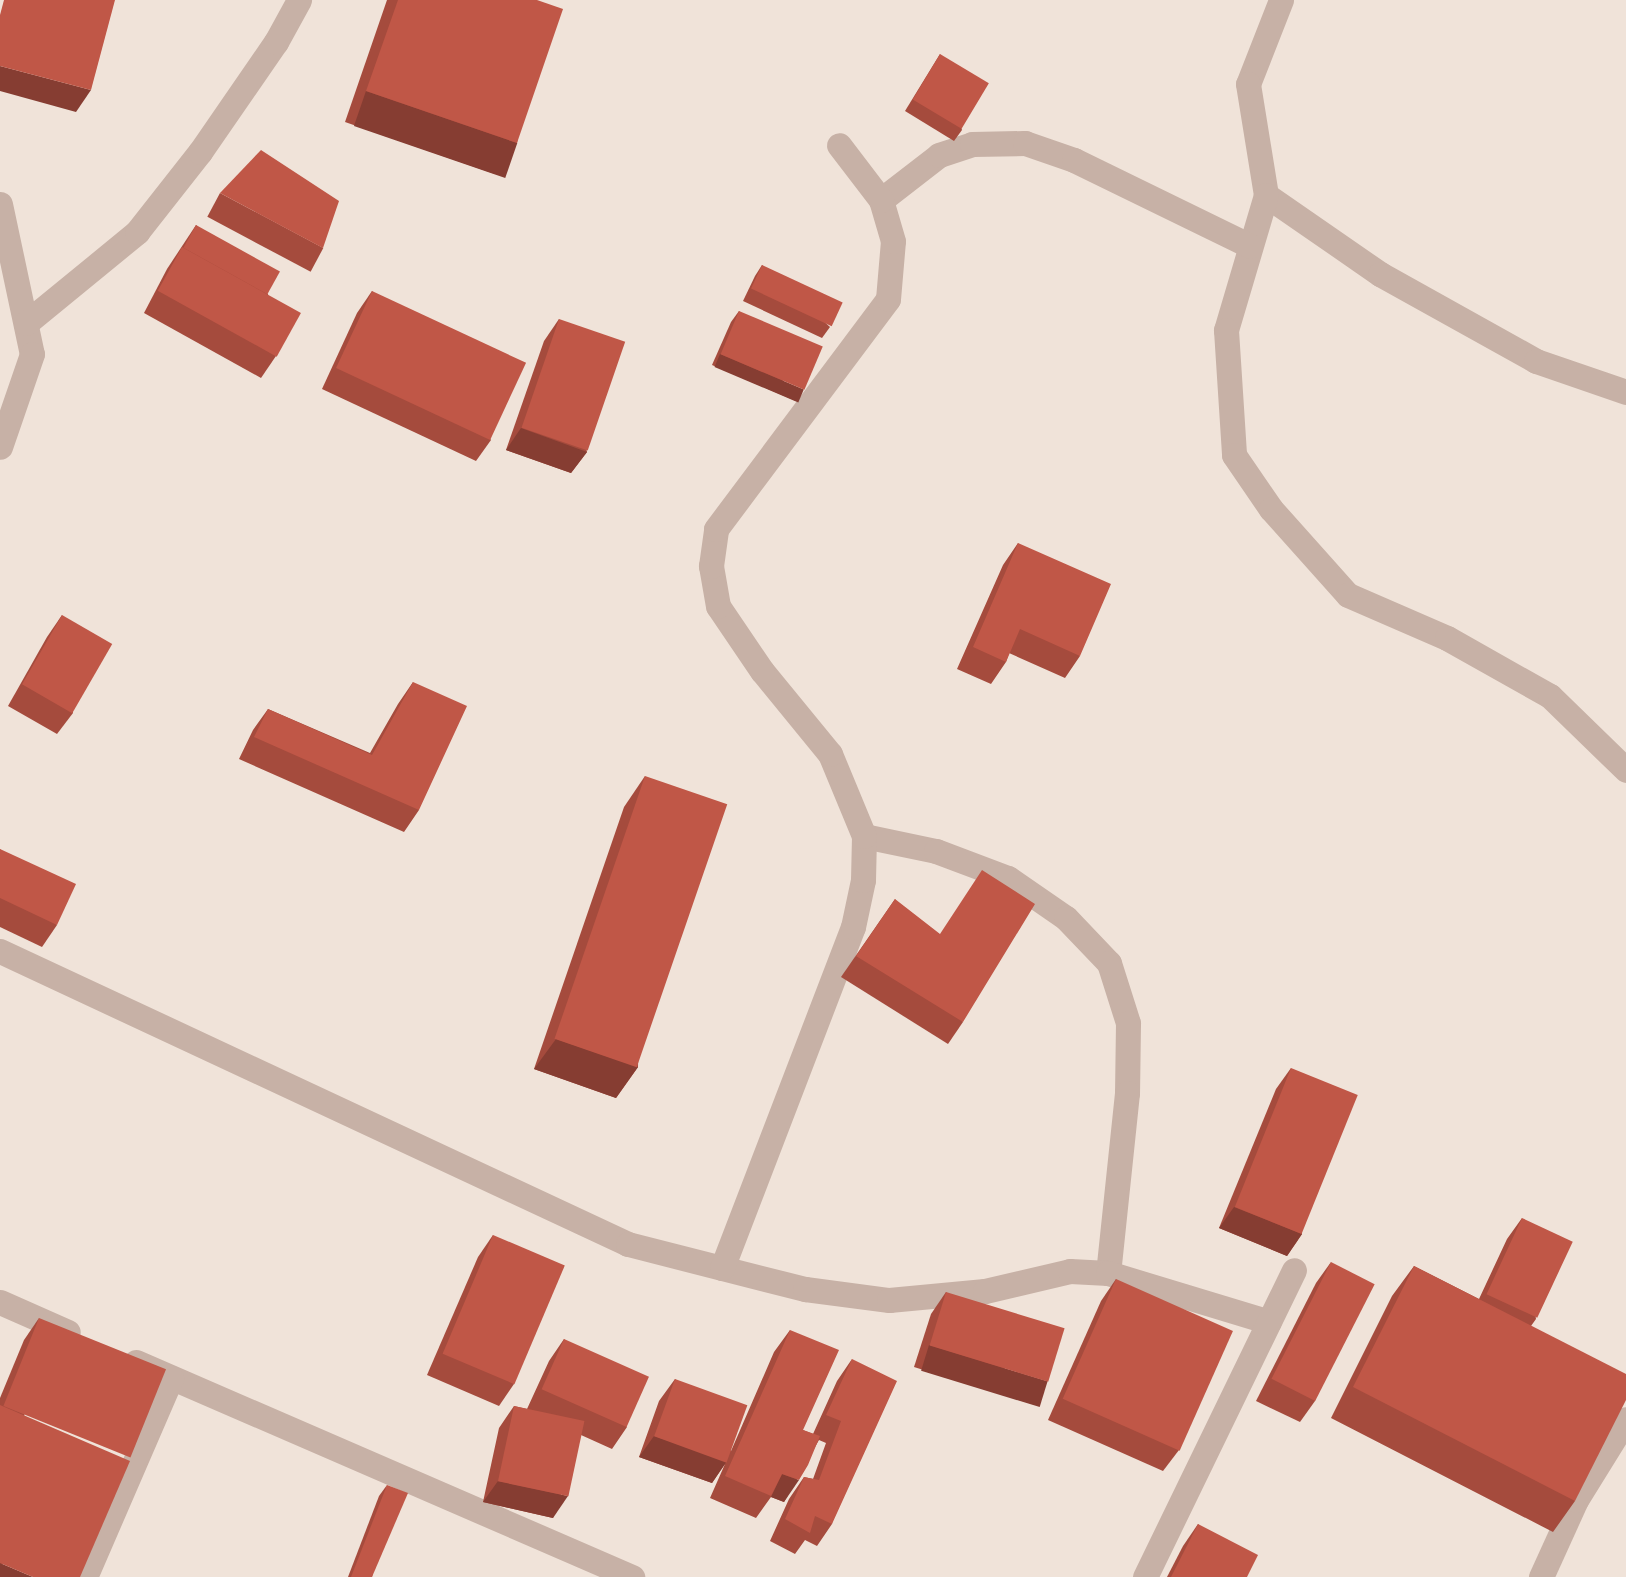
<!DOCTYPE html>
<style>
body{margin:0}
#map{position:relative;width:1626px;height:1577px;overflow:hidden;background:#f0e3d9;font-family:Commissioner,sans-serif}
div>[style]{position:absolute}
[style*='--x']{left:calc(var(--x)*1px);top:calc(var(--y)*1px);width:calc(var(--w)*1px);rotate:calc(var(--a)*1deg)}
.minor>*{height:25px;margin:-12.5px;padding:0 12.5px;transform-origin:12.5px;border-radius:12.5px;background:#c7b1a6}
.wall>*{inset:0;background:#a54b3d;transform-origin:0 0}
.shaded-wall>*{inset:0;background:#863d32;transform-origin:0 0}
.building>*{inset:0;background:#c05747;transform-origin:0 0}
span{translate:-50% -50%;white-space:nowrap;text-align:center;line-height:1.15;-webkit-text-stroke:8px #f8ede5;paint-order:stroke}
</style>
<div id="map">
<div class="minor">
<i style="--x:1281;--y:0;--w:90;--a:111.4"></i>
<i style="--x:1248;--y:84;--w:112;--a:80.8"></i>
<i style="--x:1266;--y:195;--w:139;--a:34.7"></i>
<i style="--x:1380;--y:274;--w:179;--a:29.1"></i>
<i style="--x:1536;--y:361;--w:95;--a:19"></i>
<i style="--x:1266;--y:195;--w:141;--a:106.5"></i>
<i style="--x:1226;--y:330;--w:125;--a:86.3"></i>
<i style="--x:1234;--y:455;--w:65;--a:55.6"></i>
<i style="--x:1271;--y:509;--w:115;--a:48.2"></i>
<i style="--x:1348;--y:595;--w:108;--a:23.5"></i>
<i style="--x:1447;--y:638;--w:118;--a:29.4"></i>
<i style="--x:1550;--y:696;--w:106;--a:44.2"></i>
<i style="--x:881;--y:200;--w:73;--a:-37.8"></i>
<i style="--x:939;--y:155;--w:35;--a:-18"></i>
<i style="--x:972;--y:144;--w:53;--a:-1.1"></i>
<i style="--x:1025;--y:143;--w:52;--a:19.1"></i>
<i style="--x:1074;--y:160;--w:196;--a:26"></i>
<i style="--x:0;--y:204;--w:153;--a:78"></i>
<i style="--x:32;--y:354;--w:98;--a:109"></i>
<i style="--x:26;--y:323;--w:144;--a:-39.3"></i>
<i style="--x:137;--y:232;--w:102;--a:-51.8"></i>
<i style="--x:200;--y:152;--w:134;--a:-55.4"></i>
<i style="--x:276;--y:42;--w:48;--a:-61.3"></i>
<i style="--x:864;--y:836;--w:74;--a:11.8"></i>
<i style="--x:936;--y:851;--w:77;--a:20.6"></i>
<i style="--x:1008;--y:878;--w:70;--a:34.6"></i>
<i style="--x:1066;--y:918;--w:62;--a:46.3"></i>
<i style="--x:1109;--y:963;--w:63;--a:72.4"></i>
<i style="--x:1128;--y:1023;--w:70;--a:90.8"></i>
<i style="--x:1127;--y:1093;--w:181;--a:96"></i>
<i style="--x:0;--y:951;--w:693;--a:25.01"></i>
<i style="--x:628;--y:1244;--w:183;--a:14.3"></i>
<i style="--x:805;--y:1289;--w:85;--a:7.5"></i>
<i style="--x:889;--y:1300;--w:96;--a:-5.4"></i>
<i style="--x:985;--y:1291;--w:87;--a:-13.2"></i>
<i style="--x:1070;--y:1271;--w:38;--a:3"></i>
<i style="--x:1108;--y:1273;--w:168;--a:16.9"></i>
<i style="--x:722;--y:1268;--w:365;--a:-69"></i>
<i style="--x:853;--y:927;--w:48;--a:-78"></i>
<i style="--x:863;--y:880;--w:44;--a:-88.7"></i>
<i style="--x:864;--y:836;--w:89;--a:-112.5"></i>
<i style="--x:830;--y:754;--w:107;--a:-129.3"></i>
<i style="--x:762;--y:671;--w:78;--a:-124.1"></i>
<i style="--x:718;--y:606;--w:41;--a:-99.9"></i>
<i style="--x:711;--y:566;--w:37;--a:-82"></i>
<i style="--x:716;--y:529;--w:287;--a:-53.2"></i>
<i style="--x:888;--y:299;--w:58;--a:-85.1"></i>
<i style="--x:893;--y:241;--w:43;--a:-106.3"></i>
<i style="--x:881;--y:200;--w:69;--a:-127.4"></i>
<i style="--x:0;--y:1302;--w:74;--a:23.8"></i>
<i style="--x:136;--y:1362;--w:541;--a:23.44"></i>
<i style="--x:85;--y:1577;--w:217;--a:-66.6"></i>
<i style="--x:1145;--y:1577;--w:341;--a:-64.1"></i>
<i style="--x:1541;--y:1577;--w:85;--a:-65.6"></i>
<i style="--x:1576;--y:1500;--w:95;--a:-58.3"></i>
</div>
<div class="wall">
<i style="clip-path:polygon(387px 0,537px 0,517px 143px,495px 174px,345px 122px)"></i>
<i style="clip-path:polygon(940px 54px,962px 130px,954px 141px,905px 111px)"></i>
<i style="left:220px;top:193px;width:117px;height:27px;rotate:28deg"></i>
<i style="clip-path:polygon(196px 225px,268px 294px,276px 356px,261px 378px,144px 313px,167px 269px)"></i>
<i style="clip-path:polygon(762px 265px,830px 327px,822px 338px,743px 301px,755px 276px)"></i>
<i style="clip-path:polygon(372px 291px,491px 440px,476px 461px,322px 389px,357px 313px)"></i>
<i style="clip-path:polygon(739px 311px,796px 401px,712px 365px,731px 322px)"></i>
<i style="clip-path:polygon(559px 319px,587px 452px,571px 473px,506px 450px,544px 341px)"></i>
<i style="clip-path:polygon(1018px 543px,1080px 656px,1065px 678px,1009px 653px,1006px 662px,991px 684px,957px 669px,1003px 565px)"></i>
<i style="clip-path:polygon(62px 615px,73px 713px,57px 734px,8px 706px,47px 637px)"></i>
<i style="clip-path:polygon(413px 682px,419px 810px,404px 832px,239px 759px,253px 730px,268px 709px,370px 753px,398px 704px)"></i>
<i style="clip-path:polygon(645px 776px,638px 1067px,616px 1098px,534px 1069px,624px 807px)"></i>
<i style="clip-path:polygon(0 849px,57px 925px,42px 947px,0 927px)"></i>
<i style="clip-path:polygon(895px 899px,963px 1022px,948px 1044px,841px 977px)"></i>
<i style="clip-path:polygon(1291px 1068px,1302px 1234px,1287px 1256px,1219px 1228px,1276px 1089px)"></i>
<i style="clip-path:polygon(1522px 1218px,1536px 1319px,1531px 1326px,1575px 1501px,1553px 1532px,1331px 1418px,1392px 1296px,1414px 1266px,1479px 1299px,1507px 1239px)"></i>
<i style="clip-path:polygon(493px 1235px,514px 1384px,499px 1406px,427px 1375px,478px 1257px)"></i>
<i style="clip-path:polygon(1331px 1262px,1315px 1401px,1300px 1422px,1256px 1401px,1316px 1283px)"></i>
<i style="clip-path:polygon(1116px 1279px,1179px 1450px,1163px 1471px,1048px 1420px,1101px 1301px)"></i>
<i style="clip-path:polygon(946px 1292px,1032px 1404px,914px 1367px,931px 1314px)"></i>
<i style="clip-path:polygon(39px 1318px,0 1577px,0 1398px,24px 1340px)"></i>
<i style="clip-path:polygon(790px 1330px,803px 1430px,813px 1434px,837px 1381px,852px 1359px,832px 1524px,817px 1546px,805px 1540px,795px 1554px,770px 1541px,789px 1499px,804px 1477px,813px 1479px,826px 1443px,819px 1440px,784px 1502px,771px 1497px,756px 1518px,710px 1498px,725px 1464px,712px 1483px,639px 1457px,659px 1401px,675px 1379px,731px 1451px,774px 1352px)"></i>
<i style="clip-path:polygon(564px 1339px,627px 1427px,612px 1449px,581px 1435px,553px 1518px,483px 1502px,499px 1428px,514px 1406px,527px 1409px,549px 1361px)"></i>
<i style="clip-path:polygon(387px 1485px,372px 1577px,348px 1577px,379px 1496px)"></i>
<i style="clip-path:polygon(1198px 1524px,1247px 1577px,1167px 1577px,1183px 1546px)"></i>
</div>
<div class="shaded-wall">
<i style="clip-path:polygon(0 66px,91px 90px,76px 112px,0 91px)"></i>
<i style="left:366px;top:91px;width:160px;height:37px;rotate:19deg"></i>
<i style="left:720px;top:354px;width:91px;height:14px;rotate:23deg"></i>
<i style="clip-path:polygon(521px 428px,587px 452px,571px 473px,506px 450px)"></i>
<i style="clip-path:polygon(556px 1039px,638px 1067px,616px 1098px,534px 1069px)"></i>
<i style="clip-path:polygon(1234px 1207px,1302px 1234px,1287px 1256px,1219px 1228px)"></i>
<i style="left:929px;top:1345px;width:124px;height:27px;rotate:17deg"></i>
<i style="clip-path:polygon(654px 1436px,727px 1461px,712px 1483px,639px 1457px)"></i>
<i style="clip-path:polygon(782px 1474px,799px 1480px,784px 1502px,771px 1497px)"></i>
<i style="clip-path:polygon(498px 1481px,568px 1496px,553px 1518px,483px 1502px)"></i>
<i style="clip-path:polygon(0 1563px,33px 1577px,0 1577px)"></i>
</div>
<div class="building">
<i style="clip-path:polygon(4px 0,115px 0,91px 90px,0 66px,0 15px)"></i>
<i style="clip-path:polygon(398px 0,537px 0,563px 9px,517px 143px,366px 91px)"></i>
<i style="left:940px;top:54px;width:57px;height:53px;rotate:31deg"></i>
<i style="clip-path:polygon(261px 150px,339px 201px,323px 248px,220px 193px)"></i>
<i style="left:196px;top:225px;width:96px;height:26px;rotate:29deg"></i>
<i style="left:182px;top:247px;width:136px;height:50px;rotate:29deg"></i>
<i style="left:762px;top:265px;width:89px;height:26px;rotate:25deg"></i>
<i style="left:372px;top:291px;width:170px;height:85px;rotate:25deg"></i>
<i style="left:739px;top:311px;width:91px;height:47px;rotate:23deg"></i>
<i style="left:559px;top:319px;width:70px;height:115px;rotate:19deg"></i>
<i style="clip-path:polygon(1018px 543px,1111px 584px,1080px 656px,1020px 629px,1006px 662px,973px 647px)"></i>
<i style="left:62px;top:615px;width:58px;height:80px;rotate:30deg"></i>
<i style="clip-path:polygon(413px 682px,467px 706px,419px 810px,254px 737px,268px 709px,372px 755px)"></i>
<i style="left:645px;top:776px;width:87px;height:278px;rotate:19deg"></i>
<i style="clip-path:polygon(0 849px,76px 884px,57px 925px,0 898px)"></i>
<i style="clip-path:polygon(982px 870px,1035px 904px,963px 1022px,856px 956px,895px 899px,940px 934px)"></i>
<i style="left:1291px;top:1068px;width:72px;height:150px;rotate:22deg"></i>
<i style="left:1522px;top:1218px;width:56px;height:84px;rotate:25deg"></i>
<i style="left:493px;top:1235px;width:78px;height:129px;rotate:23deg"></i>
<i style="left:1331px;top:1262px;width:49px;height:131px;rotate:27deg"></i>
<i style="clip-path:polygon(1414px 1266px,1626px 1374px,1626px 1400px,1575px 1501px,1353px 1387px)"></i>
<i style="left:1116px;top:1279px;width:128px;height:131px;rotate:24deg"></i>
<i style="left:946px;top:1292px;width:124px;height:56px;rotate:17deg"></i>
<i style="left:39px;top:1318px;width:137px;height:95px;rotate:22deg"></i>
<i style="clip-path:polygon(790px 1330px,839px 1350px,803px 1430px,820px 1436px,808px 1465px,799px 1480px,782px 1474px,771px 1496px,725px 1476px)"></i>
<i style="left:564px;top:1339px;width:93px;height:55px;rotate:24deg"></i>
<i style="clip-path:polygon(852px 1359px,897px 1381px,832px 1524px,815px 1516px,810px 1533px,785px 1519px,804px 1477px,819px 1480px,841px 1421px,826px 1415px)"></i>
<i style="left:675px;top:1379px;width:77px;height:61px;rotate:20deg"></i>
<i style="clip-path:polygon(0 1405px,130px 1461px,80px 1577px,33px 1577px,0 1563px)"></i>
<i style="left:514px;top:1406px;width:72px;height:77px;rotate:12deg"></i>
<i style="clip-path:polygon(387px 1485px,408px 1493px,372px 1577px,351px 1577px)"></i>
<i style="clip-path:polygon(1198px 1524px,1258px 1555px,1247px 1577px,1171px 1577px)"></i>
</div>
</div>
